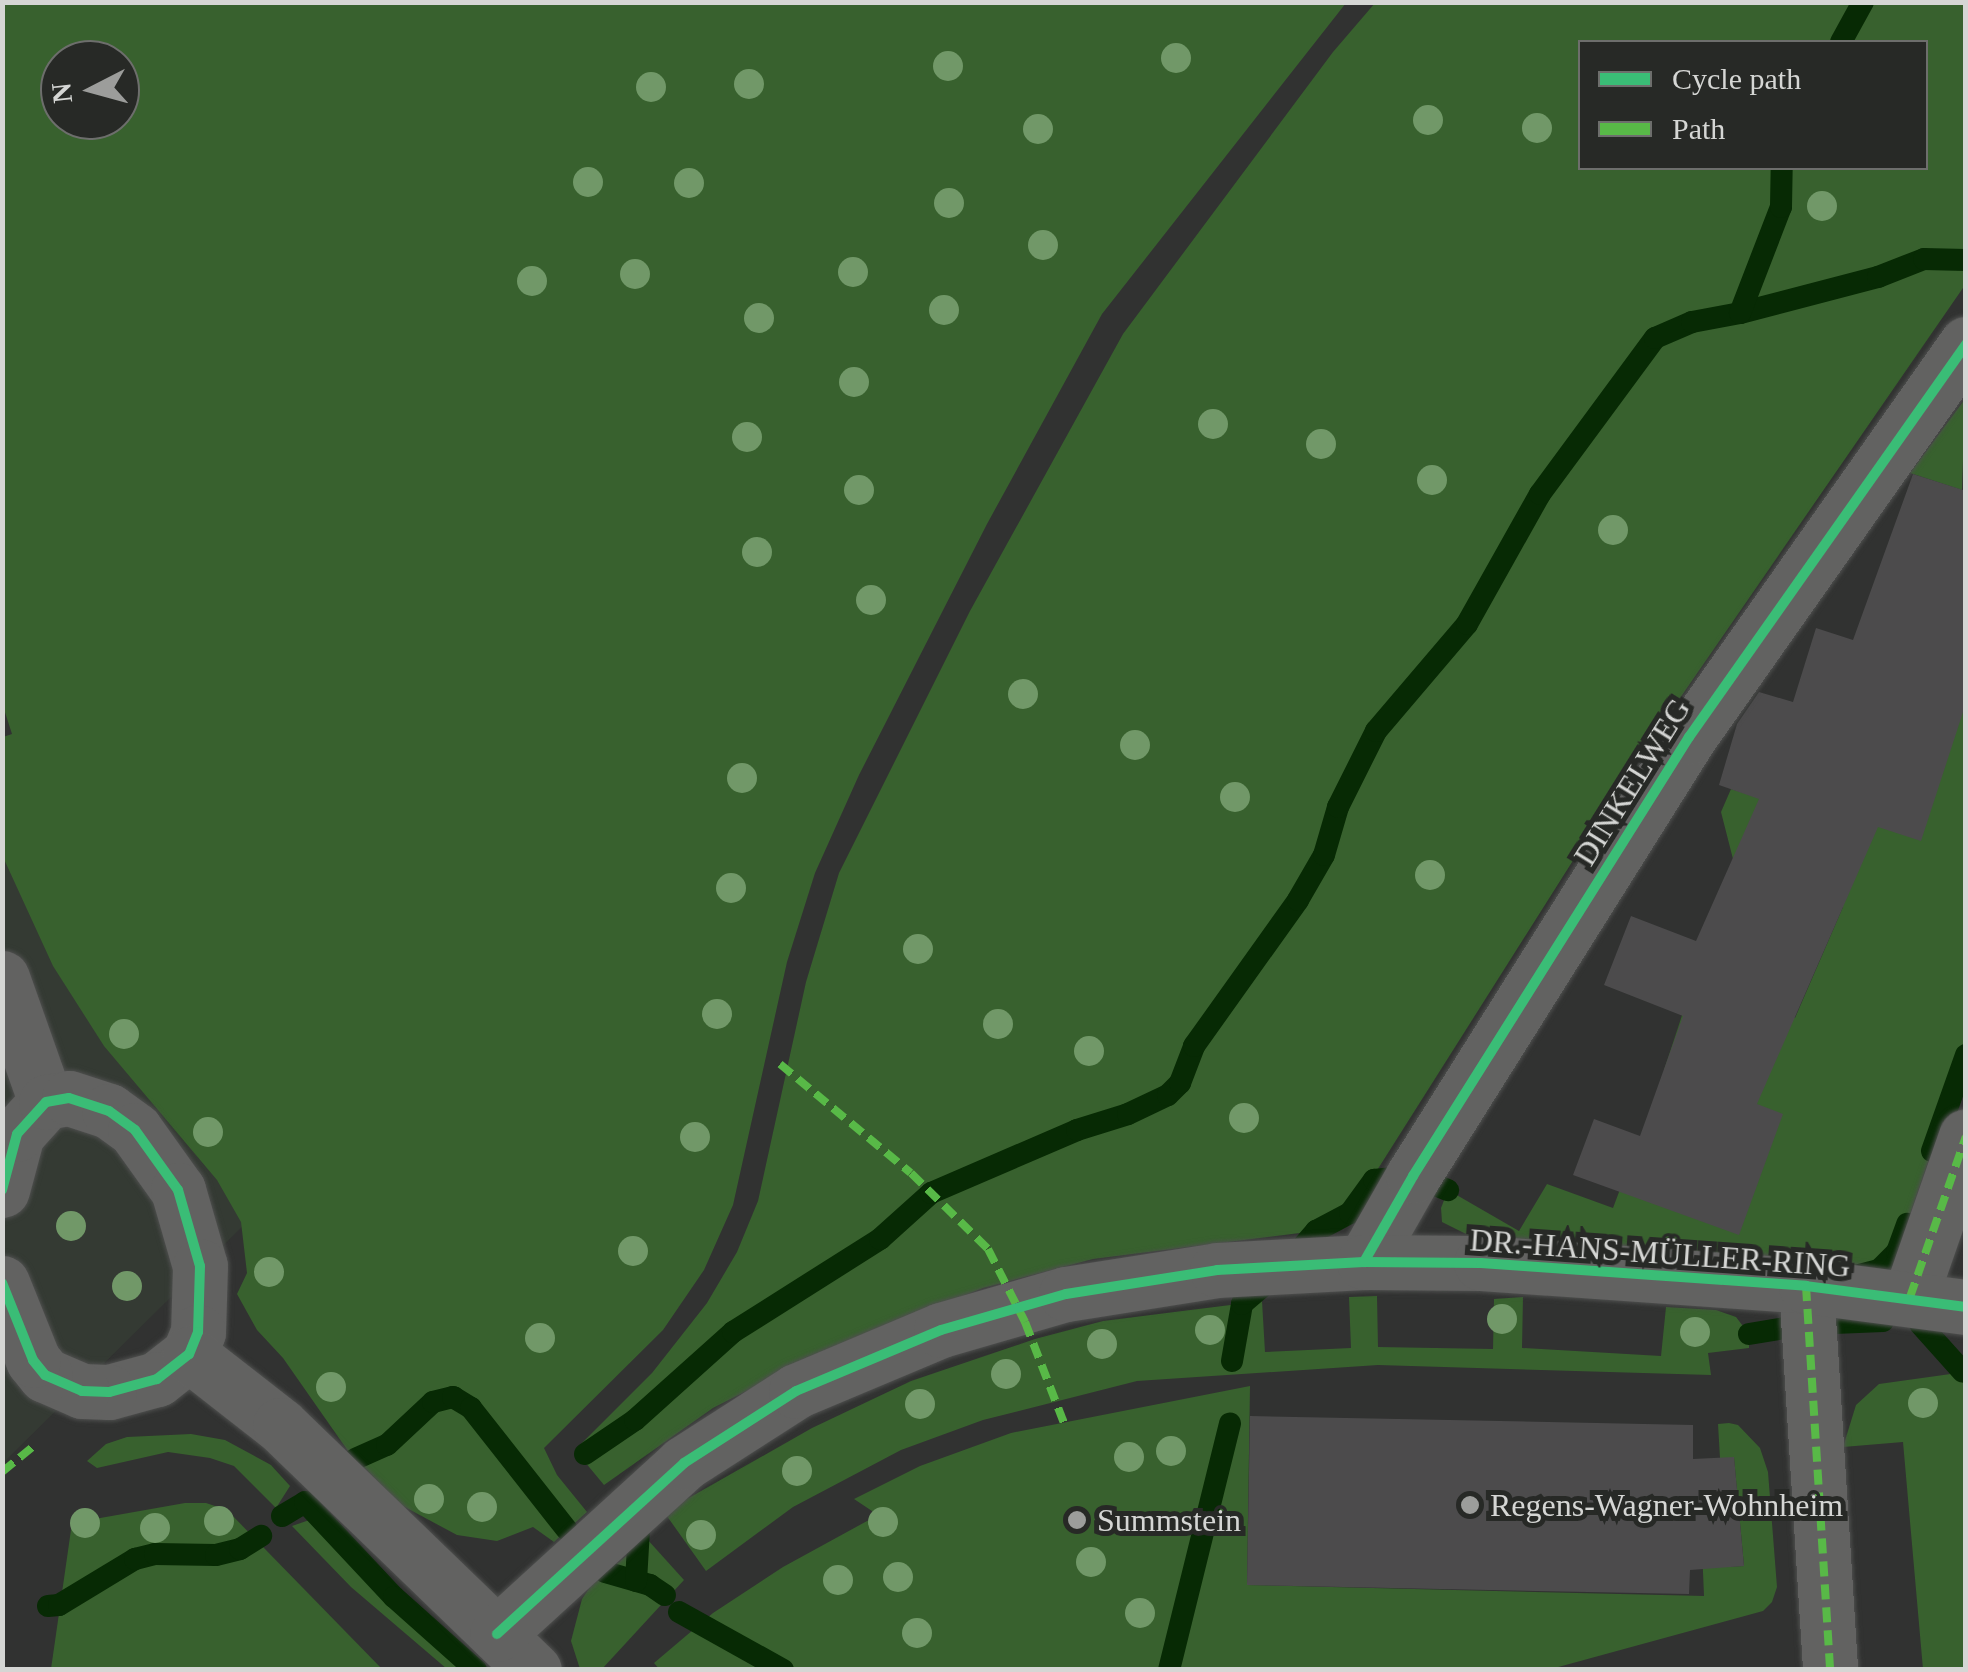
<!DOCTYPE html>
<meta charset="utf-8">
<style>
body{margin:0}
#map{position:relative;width:1968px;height:1672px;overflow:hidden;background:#313231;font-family:Georgia,serif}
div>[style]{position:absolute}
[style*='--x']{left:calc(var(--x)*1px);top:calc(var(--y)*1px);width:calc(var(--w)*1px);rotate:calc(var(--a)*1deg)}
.built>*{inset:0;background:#343a33}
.green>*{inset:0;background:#38612e}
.stream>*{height:22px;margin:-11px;padding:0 11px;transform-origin:11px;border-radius:11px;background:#072a04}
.building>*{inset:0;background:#4c4b4c}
.roads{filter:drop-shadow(0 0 2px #4e4f4e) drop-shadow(0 0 2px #4e4f4e)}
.minor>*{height:55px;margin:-27.5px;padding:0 27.5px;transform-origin:27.5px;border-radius:27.5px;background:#626261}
.quiet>*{height:8px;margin-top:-4px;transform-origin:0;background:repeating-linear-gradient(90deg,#58b947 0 15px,transparent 0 23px)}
.cycleway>*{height:10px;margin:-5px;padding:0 5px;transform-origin:5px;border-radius:5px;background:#3abd76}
.trees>*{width:30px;height:30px;margin:-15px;border-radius:50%;background:#719868}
.dots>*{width:28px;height:28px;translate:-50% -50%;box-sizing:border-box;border:5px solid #272926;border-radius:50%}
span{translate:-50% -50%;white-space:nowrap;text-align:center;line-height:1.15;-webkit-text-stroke:10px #272926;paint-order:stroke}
.street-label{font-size:32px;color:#d5d6d4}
.poi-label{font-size:32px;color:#d5d6d4}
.left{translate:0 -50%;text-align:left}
.frame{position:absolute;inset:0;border:5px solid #d5d6d4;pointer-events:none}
.legend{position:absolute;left:1578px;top:40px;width:350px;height:130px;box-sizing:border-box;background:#272926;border:2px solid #6d6e6c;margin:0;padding:12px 18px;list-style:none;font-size:30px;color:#d5d6d4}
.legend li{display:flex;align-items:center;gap:20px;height:50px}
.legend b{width:50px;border:2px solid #6d6e6c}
.north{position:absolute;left:40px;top:40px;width:100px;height:100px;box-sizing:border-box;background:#272926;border:2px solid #6d6e6c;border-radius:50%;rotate:264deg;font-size:28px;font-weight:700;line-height:40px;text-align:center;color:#d5d6d4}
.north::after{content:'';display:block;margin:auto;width:35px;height:45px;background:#9c9d9b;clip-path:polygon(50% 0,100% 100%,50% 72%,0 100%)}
</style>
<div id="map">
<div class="built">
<i style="clip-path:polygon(2px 831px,250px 1219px,3px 1463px,2px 1463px)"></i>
</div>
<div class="green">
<i style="clip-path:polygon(evenodd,2px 3px,1346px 3px,1102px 314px,987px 524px,859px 775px,815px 873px,787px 962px,733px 1205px,704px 1270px,663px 1330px,544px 1448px,557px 1475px,587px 1512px,554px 1542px,533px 1527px,497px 1541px,457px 1535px,401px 1505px,348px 1451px,283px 1358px,257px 1330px,237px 1294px,247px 1273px,241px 1222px,217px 1180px,104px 1046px,53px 966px,3px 857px,3px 737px,12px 734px,2px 703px,2px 3px,60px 60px,120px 60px,120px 120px,60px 120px,60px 60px)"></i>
<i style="clip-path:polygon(evenodd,1375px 3px,1965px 3px,1965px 285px,1629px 772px,1350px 1213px,1316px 1231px,1093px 1259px,983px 1288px,825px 1351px,713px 1408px,604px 1485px,575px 1450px,652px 1373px,707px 1303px,737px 1252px,758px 1201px,806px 982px,839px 873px,970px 611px,1123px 334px,1333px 52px,1375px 3px,1580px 42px,1926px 42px,1926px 168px,1580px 168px,1580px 42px)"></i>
<i style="clip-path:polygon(1965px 399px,1962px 490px,1910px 473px)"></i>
<i style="clip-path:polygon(1965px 703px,1965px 1055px,1897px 1252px,1879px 1270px,1476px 1239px,1442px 1222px,1441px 1208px,1448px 1190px,1519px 1231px,1547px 1184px,1613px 1208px,1625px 1176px,1669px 1192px,1664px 1070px,1695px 976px,1795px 1018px,1843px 907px,1733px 859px,1721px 812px,1731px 789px,1802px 811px)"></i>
<i style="clip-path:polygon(1377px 1296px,1378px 1347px,1493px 1349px,1494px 1299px,1523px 1297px,1522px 1348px,1661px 1356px,1666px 1307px,1716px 1310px,1736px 1317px,1749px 1334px,1749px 1348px,1708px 1353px,1711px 1375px,1378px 1365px,1137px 1381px,983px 1420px,901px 1450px,793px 1507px,706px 1571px,664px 1512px,812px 1428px,911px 1381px,1035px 1339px,1103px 1321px,1262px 1301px,1265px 1352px,1351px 1348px,1349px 1297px)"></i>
<i style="clip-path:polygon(1965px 1372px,1965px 1669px,1923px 1669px,1903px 1442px,1843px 1447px,1856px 1405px,1879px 1384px)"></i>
<i style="clip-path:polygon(1250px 1386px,1247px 1585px,1704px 1596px,1701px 1524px,1724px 1567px,1744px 1566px,1734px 1458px,1720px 1458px,1718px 1424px,1729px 1423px,1738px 1425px,1760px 1448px,1768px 1472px,1777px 1587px,1772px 1602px,1763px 1611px,1551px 1669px,660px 1670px,654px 1663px,713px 1613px,783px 1567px,878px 1515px,854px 1499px,920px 1466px,1011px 1433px)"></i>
<i style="clip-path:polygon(191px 1434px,225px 1440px,271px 1465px,290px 1486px,276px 1508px,234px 1466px,210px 1458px,168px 1452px,97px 1468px,87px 1461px,106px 1444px,127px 1437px)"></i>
<i style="clip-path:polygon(185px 1503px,206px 1503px,227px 1510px,382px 1669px,51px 1669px,72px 1523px)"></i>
<i style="clip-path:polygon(318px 1517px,394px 1597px,476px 1669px,447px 1669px,351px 1587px,292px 1526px)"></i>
<i style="clip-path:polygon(647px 1539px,684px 1580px,602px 1669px,580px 1669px,571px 1641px,582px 1599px,592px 1584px)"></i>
</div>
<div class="stream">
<i style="--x:1841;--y:42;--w:46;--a:-61.2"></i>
<i style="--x:1740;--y:313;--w:143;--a:-14.6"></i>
<i style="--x:1878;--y:277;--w:49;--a:-21.4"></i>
<i style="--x:1924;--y:259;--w:42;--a:1.4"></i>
<i style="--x:1932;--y:1151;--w:102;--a:-70.5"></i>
<i style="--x:1852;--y:1277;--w:28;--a:-15"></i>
<i style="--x:1879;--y:1270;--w:25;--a:-45"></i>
<i style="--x:1897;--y:1252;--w:30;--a:-70"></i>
<i style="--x:1920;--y:1324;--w:64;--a:48.1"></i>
<i style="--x:1749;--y:1334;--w:61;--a:-9.5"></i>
<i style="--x:1809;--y:1324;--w:74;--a:-2.3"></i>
<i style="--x:1232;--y:1361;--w:58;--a:-80"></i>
<i style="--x:1242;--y:1304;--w:57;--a:-40.7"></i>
<i style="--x:1285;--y:1267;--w:48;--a:-49.3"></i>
<i style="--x:1316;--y:1231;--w:38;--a:-28"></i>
<i style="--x:1350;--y:1213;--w:41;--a:-54"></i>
<i style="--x:1374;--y:1180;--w:39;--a:-6"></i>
<i style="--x:1413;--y:1176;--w:38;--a:22"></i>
<i style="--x:585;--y:1454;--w:60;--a:-34.2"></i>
<i style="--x:635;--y:1420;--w:132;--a:-41.9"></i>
<i style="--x:733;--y:1332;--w:174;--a:-32.3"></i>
<i style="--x:880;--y:1239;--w:69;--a:-42"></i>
<i style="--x:931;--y:1193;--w:159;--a:-23.3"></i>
<i style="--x:1077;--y:1130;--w:53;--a:-17.4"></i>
<i style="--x:1128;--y:1114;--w:44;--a:-25.4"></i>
<i style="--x:1168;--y:1095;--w:17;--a:-45"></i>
<i style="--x:1180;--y:1083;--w:40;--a:-69"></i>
<i style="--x:1194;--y:1046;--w:179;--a:-54.5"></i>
<i style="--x:1298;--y:900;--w:52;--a:-60"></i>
<i style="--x:1324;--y:855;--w:50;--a:-73.7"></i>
<i style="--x:1338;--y:807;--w:85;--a:-63.4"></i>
<i style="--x:1376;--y:731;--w:140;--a:-49.6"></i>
<i style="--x:1467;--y:624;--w:149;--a:-60.7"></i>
<i style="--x:1540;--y:494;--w:194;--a:-53.6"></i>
<i style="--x:1655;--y:338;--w:40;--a:-23.4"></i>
<i style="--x:1692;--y:322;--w:49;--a:-10.6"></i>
<i style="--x:1740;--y:313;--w:114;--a:-68.9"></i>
<i style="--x:1781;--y:207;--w:39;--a:-89"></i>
<i style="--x:355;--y:1459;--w:35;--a:-24"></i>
<i style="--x:387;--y:1445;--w:63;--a:-43.1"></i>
<i style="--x:433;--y:1402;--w:21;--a:-14"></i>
<i style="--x:453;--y:1397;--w:21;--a:31"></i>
<i style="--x:471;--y:1408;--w:155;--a:51.8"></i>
<i style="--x:282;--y:1516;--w:27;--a:-31"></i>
<i style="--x:305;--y:1502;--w:130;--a:46.9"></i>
<i style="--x:394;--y:1597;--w:110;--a:41.7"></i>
<i style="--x:605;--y:1572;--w:47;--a:16.1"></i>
<i style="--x:650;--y:1585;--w:18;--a:34"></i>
<i style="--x:636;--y:1581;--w:69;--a:-86.7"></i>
<i style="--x:48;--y:1606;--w:11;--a:-5"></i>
<i style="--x:59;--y:1605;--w:89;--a:-31.2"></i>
<i style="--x:135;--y:1559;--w:21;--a:-14"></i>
<i style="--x:155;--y:1554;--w:61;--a:0.9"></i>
<i style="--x:216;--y:1555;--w:25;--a:-14"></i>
<i style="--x:240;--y:1549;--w:25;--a:-32"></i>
<i style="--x:679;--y:1612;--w:119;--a:29.1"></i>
<i style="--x:1169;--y:1670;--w:254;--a:-76.1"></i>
</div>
<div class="building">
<i style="clip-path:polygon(1913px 474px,1966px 491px,1966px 703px,1921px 841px,1878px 827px,1757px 1104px,1783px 1114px,1739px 1235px,1573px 1175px,1594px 1119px,1640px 1136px,1683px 1016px,1604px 985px,1631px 916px,1696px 941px,1759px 799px,1719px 785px,1737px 724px,1759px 692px,1793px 702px,1816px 628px,1853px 640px)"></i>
<i style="clip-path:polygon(1250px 1416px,1693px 1425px,1693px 1459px,1734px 1457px,1744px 1566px,1690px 1570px,1689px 1594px,1247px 1585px)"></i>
</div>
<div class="roads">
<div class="minor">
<i style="--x:2;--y:978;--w:132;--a:70.5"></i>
<i style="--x:2;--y:1190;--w:58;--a:-75"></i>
<i style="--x:17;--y:1134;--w:43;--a:-47.8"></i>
<i style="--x:46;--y:1102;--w:23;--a:-10"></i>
<i style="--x:69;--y:1098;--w:42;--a:18"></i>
<i style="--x:109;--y:1111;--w:32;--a:36"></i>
<i style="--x:135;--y:1130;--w:74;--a:54.4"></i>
<i style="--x:178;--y:1190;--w:79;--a:73.9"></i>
<i style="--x:200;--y:1266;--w:66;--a:91.7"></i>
<i style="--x:198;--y:1332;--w:24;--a:112"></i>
<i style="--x:189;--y:1354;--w:41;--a:142"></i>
<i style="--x:157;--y:1379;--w:50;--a:164.8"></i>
<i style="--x:109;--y:1392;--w:27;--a:-178"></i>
<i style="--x:82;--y:1391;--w:40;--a:-156.6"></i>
<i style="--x:45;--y:1375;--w:19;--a:-129"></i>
<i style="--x:33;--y:1360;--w:83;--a:-111.9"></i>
<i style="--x:1364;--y:1262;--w:99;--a:-60.3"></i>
<i style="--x:1413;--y:1176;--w:519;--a:-57.84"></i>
<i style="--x:1689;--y:737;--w:481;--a:-54.8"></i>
<i style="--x:1806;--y:1286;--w:385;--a:86.4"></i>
<i style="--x:1910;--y:1297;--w:170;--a:-70.8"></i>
<i style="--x:189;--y:1354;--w:115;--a:38"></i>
<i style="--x:280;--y:1425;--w:353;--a:44"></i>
<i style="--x:497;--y:1634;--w:253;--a:-42.4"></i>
<i style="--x:684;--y:1463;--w:133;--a:-32.7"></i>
<i style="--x:796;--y:1391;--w:157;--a:-22.8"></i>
<i style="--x:941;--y:1330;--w:130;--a:-16.1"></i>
<i style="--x:1066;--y:1294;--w:153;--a:-9"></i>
<i style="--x:1217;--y:1270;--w:147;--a:-3.1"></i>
<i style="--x:1364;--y:1262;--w:117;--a:0.5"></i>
<i style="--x:1481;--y:1263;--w:326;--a:4"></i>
<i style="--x:1806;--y:1286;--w:161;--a:7.5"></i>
</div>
</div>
<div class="quiet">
<i style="--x:780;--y:1064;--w:170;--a:39.8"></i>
<i style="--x:911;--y:1173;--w:108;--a:44.6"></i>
<i style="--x:988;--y:1249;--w:82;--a:63.1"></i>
<i style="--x:1025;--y:1322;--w:108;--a:68.9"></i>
<i style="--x:1806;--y:1286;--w:385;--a:86.4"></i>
<i style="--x:1910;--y:1297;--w:170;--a:-70.8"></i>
<i style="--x:2;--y:1472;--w:43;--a:-39.3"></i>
</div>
<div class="cycleway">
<i style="--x:2;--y:1190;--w:58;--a:-75"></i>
<i style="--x:17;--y:1134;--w:43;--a:-47.8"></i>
<i style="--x:46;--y:1102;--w:23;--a:-10"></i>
<i style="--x:69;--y:1098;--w:42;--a:18"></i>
<i style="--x:109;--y:1111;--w:32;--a:36"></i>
<i style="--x:135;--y:1130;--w:74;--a:54.4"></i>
<i style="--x:178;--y:1190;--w:79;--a:73.9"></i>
<i style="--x:200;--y:1266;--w:66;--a:91.7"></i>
<i style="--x:198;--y:1332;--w:24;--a:112"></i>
<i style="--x:189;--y:1354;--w:41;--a:142"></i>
<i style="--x:157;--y:1379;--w:50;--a:164.8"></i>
<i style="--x:109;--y:1392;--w:27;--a:-178"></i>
<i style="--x:82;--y:1391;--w:40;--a:-156.6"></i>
<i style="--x:45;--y:1375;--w:19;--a:-129"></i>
<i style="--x:33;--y:1360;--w:83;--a:-111.9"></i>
<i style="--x:1364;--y:1262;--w:99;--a:-60.3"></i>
<i style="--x:1413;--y:1176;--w:519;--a:-57.84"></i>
<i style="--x:1689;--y:737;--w:481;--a:-54.8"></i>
<i style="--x:497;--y:1634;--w:253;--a:-42.4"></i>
<i style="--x:684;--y:1463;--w:133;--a:-32.7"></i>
<i style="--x:796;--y:1391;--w:157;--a:-22.8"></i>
<i style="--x:941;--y:1330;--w:130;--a:-16.1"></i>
<i style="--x:1066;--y:1294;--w:153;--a:-9"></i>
<i style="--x:1217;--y:1270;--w:147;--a:-3.1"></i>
<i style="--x:1364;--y:1262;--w:117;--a:0.5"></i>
<i style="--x:1481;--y:1263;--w:326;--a:4"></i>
<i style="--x:1806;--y:1286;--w:161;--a:7.5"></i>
</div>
<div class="trees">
<i style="left:1176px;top:58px"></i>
<i style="left:948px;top:66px"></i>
<i style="left:749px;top:84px"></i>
<i style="left:651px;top:87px"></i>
<i style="left:1428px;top:120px"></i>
<i style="left:1537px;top:128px"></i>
<i style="left:1038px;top:129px"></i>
<i style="left:588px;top:182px"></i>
<i style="left:689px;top:183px"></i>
<i style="left:949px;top:203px"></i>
<i style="left:1822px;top:206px"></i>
<i style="left:1043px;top:245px"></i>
<i style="left:853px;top:272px"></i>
<i style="left:635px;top:274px"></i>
<i style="left:532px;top:281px"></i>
<i style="left:944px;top:310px"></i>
<i style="left:759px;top:318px"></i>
<i style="left:854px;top:382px"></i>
<i style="left:1213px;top:424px"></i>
<i style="left:747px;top:437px"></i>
<i style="left:1321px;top:444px"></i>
<i style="left:1432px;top:480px"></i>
<i style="left:859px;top:490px"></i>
<i style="left:1613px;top:530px"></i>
<i style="left:757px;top:552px"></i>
<i style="left:871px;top:600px"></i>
<i style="left:1023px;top:694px"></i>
<i style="left:1135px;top:745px"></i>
<i style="left:742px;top:778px"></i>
<i style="left:1235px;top:797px"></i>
<i style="left:1430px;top:875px"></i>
<i style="left:731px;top:888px"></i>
<i style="left:918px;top:949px"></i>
<i style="left:717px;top:1014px"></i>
<i style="left:998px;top:1024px"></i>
<i style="left:124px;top:1034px"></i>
<i style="left:1089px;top:1051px"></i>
<i style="left:1244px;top:1118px"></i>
<i style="left:208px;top:1132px"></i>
<i style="left:695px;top:1137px"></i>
<i style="left:71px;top:1226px"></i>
<i style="left:633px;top:1251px"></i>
<i style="left:269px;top:1272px"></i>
<i style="left:127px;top:1286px"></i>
<i style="left:1502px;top:1319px"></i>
<i style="left:1210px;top:1330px"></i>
<i style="left:1695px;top:1332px"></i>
<i style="left:540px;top:1338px"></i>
<i style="left:1102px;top:1344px"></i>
<i style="left:1006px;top:1374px"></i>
<i style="left:331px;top:1387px"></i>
<i style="left:1923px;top:1403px"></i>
<i style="left:920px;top:1404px"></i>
<i style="left:1171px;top:1451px"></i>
<i style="left:1129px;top:1457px"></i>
<i style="left:797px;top:1471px"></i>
<i style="left:429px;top:1499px"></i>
<i style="left:482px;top:1507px"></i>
<i style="left:219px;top:1521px"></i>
<i style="left:883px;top:1522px"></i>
<i style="left:85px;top:1523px"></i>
<i style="left:155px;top:1528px"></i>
<i style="left:701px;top:1535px"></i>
<i style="left:1091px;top:1562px"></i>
<i style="left:898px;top:1577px"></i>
<i style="left:838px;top:1580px"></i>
<i style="left:1140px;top:1613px"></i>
<i style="left:917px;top:1633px"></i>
</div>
<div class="dots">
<i style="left:1470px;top:1505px;background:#9c9d9b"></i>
<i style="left:1077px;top:1520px;background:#9c9d9b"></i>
</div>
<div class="street-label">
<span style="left:1632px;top:782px;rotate:-58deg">DINKELWEG</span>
<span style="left:1660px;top:1253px;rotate:4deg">DR.-HANS-MÜLLER-RING</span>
</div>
<div class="poi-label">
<span class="left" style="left:1490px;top:1505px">Regens-Wagner-Wohnheim</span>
<span class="left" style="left:1097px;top:1520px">Summstein</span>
</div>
<div class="frame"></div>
<ul class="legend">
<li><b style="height:12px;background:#3abd76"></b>Cycle path</li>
<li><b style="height:12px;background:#58b947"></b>Path</li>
</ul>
<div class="north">N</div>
</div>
